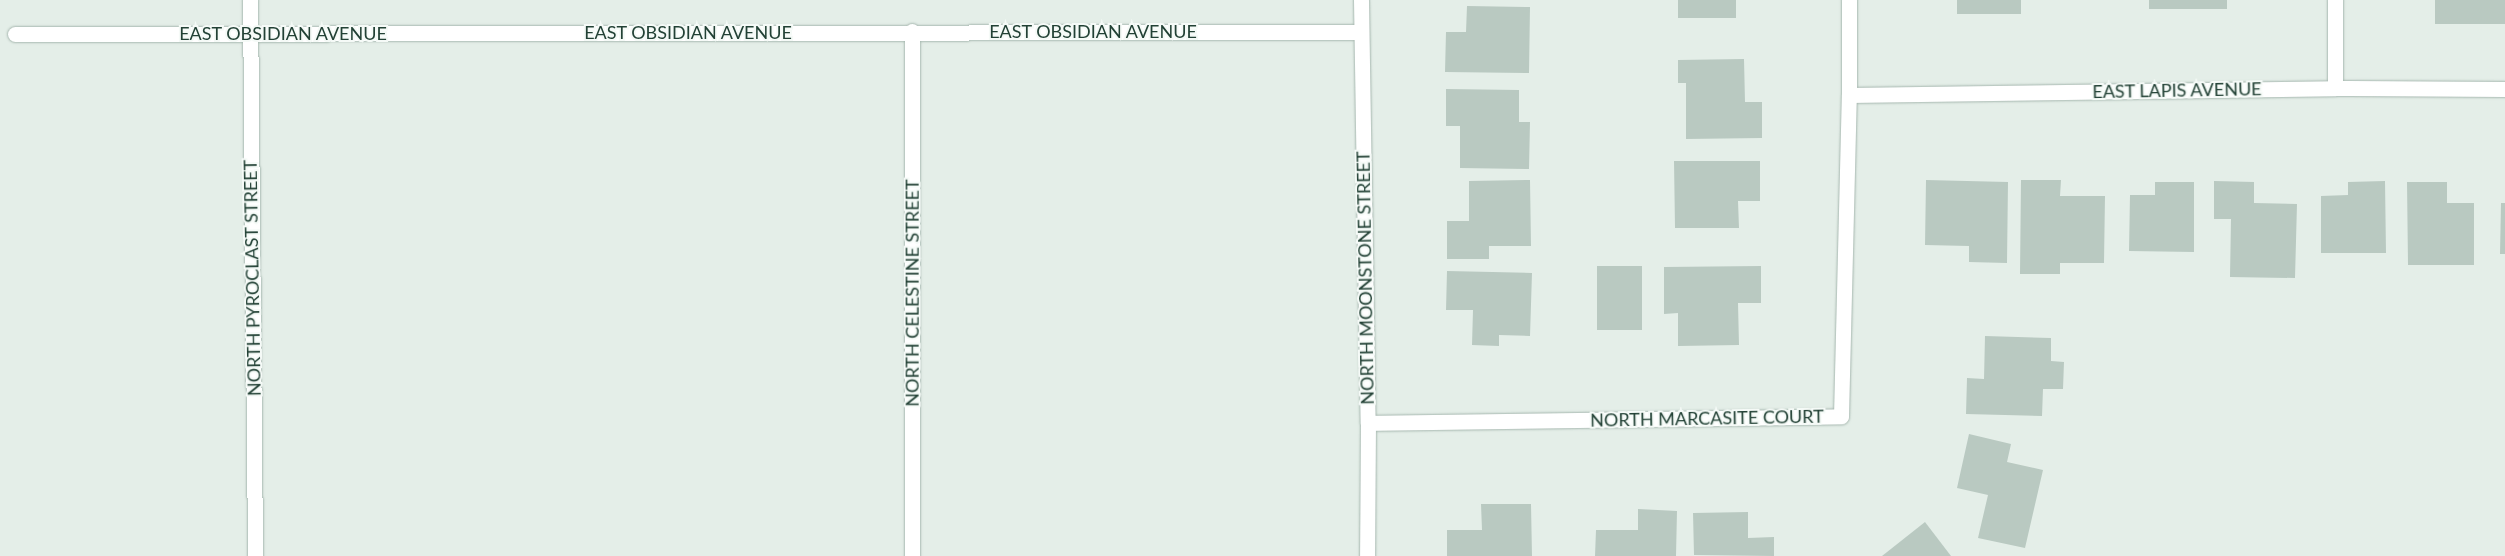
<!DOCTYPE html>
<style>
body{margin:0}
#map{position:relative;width:2505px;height:556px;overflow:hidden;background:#e4eee8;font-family:Lato,sans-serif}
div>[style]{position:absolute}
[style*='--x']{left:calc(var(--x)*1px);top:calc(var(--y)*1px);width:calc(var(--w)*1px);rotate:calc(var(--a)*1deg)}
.building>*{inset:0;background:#b9c9c1;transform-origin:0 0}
.roads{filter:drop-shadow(0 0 1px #a6b7af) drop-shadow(0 0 1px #a6b7af)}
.street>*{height:15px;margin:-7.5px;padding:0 7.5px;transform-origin:7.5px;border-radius:7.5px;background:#fff}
span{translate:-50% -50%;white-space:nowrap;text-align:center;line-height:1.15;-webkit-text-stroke:4px #f5faf7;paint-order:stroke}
.street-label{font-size:18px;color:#224135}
</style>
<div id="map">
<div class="building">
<i style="left:1678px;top:0;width:58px;height:18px"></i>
<i style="left:1957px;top:0;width:64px;height:14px"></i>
<i style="left:2149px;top:0;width:78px;height:9px"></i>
<i style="left:2435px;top:0;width:70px;height:24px"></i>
<i style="clip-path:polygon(1467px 6px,1530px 7px,1529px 73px,1445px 72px,1446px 32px,1466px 32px)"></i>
<i style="clip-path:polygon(1744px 59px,1745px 102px,1762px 102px,1762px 138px,1686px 139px,1686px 83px,1678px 83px,1678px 60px)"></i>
<i style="clip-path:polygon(1446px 89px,1519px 90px,1519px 122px,1530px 122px,1529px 169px,1460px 168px,1460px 126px,1446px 126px)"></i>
<i style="clip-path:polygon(1674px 161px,1760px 161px,1760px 201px,1738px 201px,1739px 228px,1675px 228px)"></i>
<i style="clip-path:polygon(1530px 180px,1531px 246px,1489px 246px,1489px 259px,1447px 259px,1447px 221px,1469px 221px,1469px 181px)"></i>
<i style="clip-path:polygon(1926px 180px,2008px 182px,2007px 263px,1969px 262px,1969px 246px,1925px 245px)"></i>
<i style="clip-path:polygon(2021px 180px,2061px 180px,2060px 196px,2105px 196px,2104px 263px,2060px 263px,2060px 274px,2020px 274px)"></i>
<i style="clip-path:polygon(2214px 181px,2254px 182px,2254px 203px,2297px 204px,2295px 278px,2230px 277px,2231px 219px,2214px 219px)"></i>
<i style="clip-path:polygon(2385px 181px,2386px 253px,2321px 253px,2321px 196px,2348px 195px,2348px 182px)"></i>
<i style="clip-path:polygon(2155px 182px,2194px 182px,2194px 252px,2129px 251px,2130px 195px,2155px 195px)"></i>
<i style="clip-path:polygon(2407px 182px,2447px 182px,2447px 203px,2474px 203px,2474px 265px,2408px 265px)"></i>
<i style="clip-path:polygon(2501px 203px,2505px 203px,2505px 254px,2500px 254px)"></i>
<i style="left:1597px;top:266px;width:45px;height:64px"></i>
<i style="clip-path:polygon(1761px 266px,1761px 303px,1738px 303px,1739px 345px,1678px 346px,1678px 313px,1664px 314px,1664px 267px)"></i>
<i style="clip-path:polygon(1447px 271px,1532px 273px,1530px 336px,1499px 335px,1499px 346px,1472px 345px,1473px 310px,1446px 310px)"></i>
<i style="clip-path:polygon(1985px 336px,2051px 338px,2051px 361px,2064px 362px,2063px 389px,2043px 389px,2042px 416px,1966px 414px,1967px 378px,1984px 379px)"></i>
<i style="clip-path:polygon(1969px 434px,2011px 444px,2007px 462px,2043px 470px,2025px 548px,1978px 538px,1988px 495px,1957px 488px)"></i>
<i style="clip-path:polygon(1481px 504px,1531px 504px,1532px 556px,1447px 556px,1447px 530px,1482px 530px)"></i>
<i style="clip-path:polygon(1638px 509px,1677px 511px,1676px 556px,1595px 556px,1596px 530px,1638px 530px)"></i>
<i style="clip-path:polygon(1748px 512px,1748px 538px,1774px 537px,1774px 556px,1694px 555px,1693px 513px)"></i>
<i style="clip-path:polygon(1925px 522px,1951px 556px,1882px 556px)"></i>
</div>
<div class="roads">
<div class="street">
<i style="--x:250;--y:0;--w:556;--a:89.48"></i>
<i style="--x:1361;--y:0;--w:423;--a:89.1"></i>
<i style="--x:1368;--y:423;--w:133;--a:90.4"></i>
<i style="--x:15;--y:34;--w:1346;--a:-0.09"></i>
<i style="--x:2335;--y:88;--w:88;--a:-90"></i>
<i style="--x:1849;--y:95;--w:486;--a:-0.8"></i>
<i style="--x:2335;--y:88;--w:170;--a:0.3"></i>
<i style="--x:1368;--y:423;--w:473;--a:-0.8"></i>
<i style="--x:1841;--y:416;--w:321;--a:-88.6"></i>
<i style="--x:1849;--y:95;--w:95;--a:-90"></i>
<i style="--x:912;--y:556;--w:525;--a:-90"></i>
</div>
</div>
<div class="street-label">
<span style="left:1093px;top:31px">EAST OBSIDIAN AVENUE</span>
<span style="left:688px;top:32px">EAST OBSIDIAN AVENUE</span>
<span style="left:283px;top:33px">EAST OBSIDIAN AVENUE</span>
<span style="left:2177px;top:90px;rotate:-1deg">EAST LAPIS AVENUE</span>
<span style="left:252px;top:278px;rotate:-91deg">NORTH PYROCLAST STREET</span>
<span style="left:1365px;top:278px;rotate:-91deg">NORTH MOONSTONE STREET</span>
<span style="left:912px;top:293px;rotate:-90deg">NORTH CELESTINE STREET</span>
<span style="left:1707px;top:418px;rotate:-1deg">NORTH MARCASITE COURT</span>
</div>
</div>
